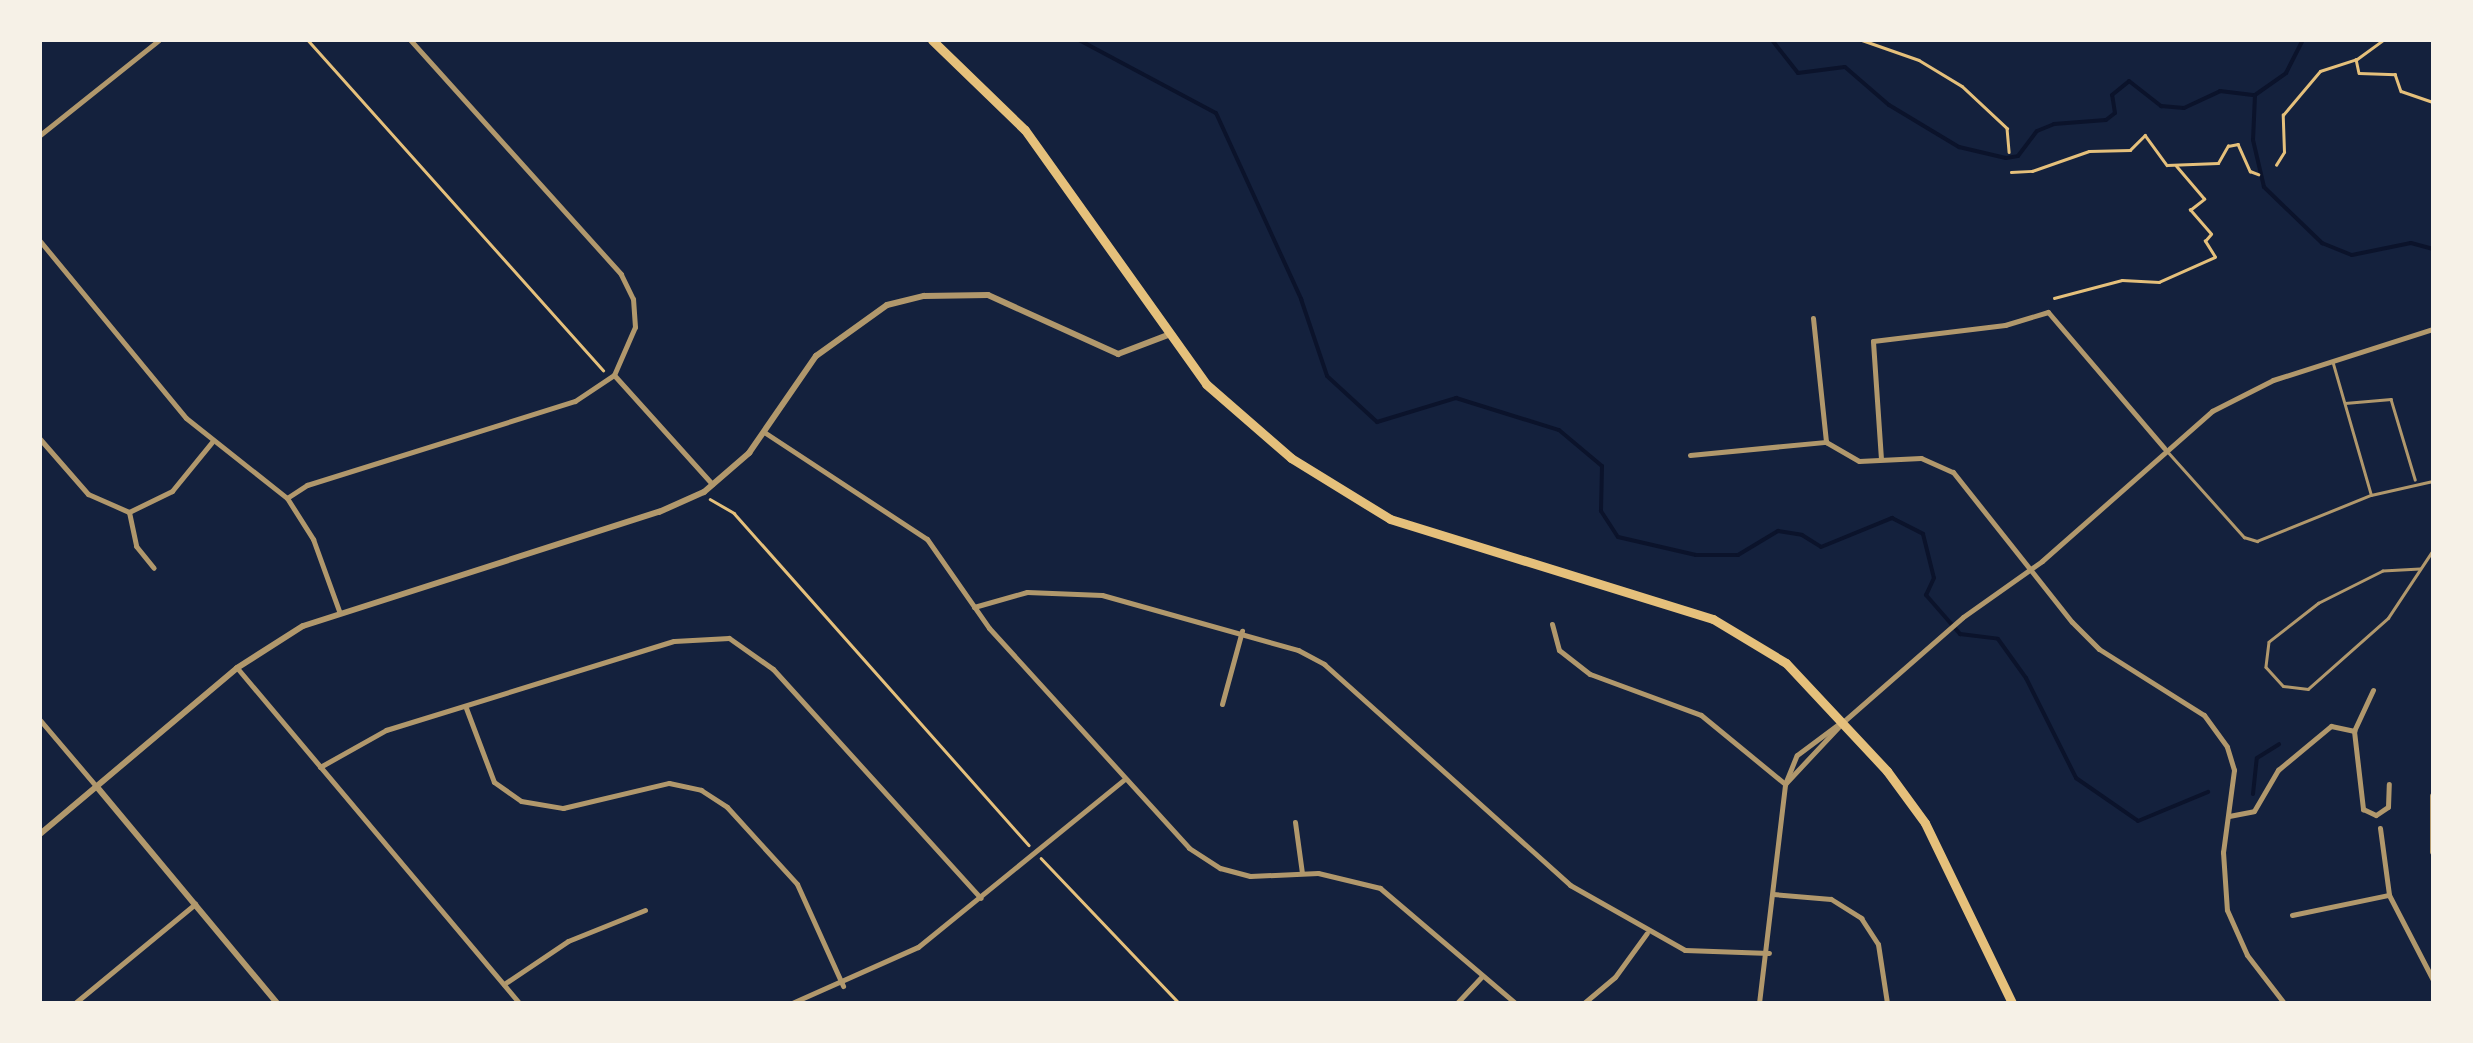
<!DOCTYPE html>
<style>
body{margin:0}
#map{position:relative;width:2473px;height:1043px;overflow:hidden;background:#14213d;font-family:Helvetica,sans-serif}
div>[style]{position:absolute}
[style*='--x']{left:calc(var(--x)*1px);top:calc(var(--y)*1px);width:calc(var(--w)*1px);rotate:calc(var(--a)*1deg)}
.stream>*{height:4px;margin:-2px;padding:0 2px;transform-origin:2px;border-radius:2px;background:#0b132b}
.path>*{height:2.5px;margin:-1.25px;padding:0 1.25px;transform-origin:1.25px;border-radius:1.25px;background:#e5c07b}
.service>*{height:2.5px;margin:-1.25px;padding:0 1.25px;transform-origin:1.25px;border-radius:1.25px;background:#b1986c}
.minor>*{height:5px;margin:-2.5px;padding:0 2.5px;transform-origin:2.5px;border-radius:2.5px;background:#b1986c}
.tertiary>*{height:6px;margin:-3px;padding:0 3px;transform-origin:3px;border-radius:3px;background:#b1986c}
.primary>*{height:9px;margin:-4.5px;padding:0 4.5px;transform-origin:4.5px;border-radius:4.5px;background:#e5c07b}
span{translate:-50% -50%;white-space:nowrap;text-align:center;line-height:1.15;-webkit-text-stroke:8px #f6f1e7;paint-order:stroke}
.frame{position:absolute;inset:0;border:42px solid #f6f1e7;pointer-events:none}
</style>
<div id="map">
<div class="stream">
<i style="--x:1079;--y:40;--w:155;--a:28.1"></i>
<i style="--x:1216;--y:113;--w:205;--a:65.4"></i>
<i style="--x:1301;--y:299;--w:81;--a:71.3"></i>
<i style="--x:1327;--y:376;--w:68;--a:42.6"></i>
<i style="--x:1377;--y:422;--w:83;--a:-16.9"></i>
<i style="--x:1456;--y:398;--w:108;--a:17.3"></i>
<i style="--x:1559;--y:430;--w:56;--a:39.9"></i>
<i style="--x:1602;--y:466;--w:45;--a:91.3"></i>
<i style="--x:1601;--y:511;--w:31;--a:57"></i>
<i style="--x:1618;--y:537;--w:80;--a:13"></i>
<i style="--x:1696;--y:555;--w:42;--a:0"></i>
<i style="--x:1738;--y:555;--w:47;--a:-31"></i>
<i style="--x:1778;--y:531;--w:24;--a:9"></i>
<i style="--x:1802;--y:535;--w:22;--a:32"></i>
<i style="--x:1821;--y:547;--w:77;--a:-22.2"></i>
<i style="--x:1892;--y:518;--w:35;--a:27"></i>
<i style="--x:1923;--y:534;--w:45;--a:76"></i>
<i style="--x:1934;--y:578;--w:19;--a:115"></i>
<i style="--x:1926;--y:595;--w:52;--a:48.9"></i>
<i style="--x:1960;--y:634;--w:38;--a:7"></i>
<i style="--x:1998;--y:639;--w:48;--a:54.3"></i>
<i style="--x:2026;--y:678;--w:112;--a:63.4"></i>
<i style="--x:2076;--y:778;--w:75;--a:34.7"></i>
<i style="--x:2138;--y:821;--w:76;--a:-22.5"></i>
<i style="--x:1772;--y:40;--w:42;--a:51.8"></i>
<i style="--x:1798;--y:73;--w:47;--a:-7.3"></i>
<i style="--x:1845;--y:67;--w:58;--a:40.8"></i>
<i style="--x:1889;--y:105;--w:82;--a:31"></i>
<i style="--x:1959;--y:147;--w:48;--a:13.2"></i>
<i style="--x:2006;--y:158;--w:12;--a:-9"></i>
<i style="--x:2018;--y:156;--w:31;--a:-53"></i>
<i style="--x:2037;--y:131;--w:18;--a:-22"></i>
<i style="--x:2054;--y:124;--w:52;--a:-4.4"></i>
<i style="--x:2106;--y:120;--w:11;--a:-38"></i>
<i style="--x:2115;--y:113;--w:18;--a:-99"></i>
<i style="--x:2112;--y:95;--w:22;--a:-39"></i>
<i style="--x:2129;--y:81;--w:41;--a:38"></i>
<i style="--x:2161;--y:106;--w:23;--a:5"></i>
<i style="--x:2184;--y:108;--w:40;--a:-25"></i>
<i style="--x:2220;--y:91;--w:35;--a:7"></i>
<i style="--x:2255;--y:95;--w:38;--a:-35"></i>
<i style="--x:2286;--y:73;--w:37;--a:-63"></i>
<i style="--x:2255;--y:95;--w:45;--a:92.5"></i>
<i style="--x:2253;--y:140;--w:48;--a:76.8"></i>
<i style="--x:2264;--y:187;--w:81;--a:44"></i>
<i style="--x:2322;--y:243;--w:32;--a:22"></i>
<i style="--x:2352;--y:255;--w:60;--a:-11.5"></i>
<i style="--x:2411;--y:243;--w:23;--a:15"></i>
<i style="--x:2253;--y:794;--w:36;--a:-84"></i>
<i style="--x:2257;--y:758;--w:26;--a:-32"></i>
</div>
<div class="path">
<i style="--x:308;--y:40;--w:443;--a:48.2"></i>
<i style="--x:1862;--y:40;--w:60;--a:19.3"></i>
<i style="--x:1919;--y:60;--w:50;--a:31.2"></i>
<i style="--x:1962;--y:86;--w:62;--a:43"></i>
<i style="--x:2007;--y:128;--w:24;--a:85"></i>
<i style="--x:2357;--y:59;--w:32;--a:-36"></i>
<i style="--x:2276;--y:165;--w:15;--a:-58"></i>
<i style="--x:2284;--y:152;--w:37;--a:-92"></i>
<i style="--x:2283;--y:115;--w:57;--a:-49.9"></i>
<i style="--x:2320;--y:71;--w:38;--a:-18"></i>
<i style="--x:2356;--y:59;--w:14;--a:78"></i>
<i style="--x:2359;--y:73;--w:36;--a:2"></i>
<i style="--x:2395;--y:74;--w:18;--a:71"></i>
<i style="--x:2401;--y:91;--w:34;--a:19"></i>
<i style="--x:2011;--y:172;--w:21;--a:-3"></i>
<i style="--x:2032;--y:171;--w:60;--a:-19.3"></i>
<i style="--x:2089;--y:151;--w:41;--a:-1.4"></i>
<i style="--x:2130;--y:150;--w:21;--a:-45"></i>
<i style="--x:2145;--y:135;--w:37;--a:54"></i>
<i style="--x:2167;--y:165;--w:51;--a:-2.2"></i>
<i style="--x:2218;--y:163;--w:20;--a:-60"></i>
<i style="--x:2228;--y:146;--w:10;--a:-11"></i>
<i style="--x:2238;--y:144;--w:30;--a:66"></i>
<i style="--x:2250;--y:171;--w:9;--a:21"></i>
<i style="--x:2054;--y:298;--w:70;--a:-14.8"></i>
<i style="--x:2122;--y:280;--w:37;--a:3"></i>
<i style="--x:2159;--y:282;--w:61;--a:-24.1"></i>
<i style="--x:2215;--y:257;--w:19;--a:-122"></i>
<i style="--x:2205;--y:241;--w:9;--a:-49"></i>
<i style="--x:2211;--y:234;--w:32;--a:-131"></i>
<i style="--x:2190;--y:210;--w:18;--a:-38"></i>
<i style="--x:2204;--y:199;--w:43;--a:-130.3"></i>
<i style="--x:710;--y:499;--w:28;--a:30"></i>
<i style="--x:734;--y:513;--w:444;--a:48.4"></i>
<i style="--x:1041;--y:858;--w:200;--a:46.4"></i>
</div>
<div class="service">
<i style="--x:2333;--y:362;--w:137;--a:73.9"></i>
<i style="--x:2345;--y:403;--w:46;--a:-5"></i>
<i style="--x:2391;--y:399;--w:84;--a:73.3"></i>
<i style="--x:2169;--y:453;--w:113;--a:48.2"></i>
<i style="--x:2244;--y:537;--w:14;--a:17"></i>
<i style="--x:2257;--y:541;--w:123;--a:-22"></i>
<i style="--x:2371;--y:495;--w:64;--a:-12.7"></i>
<i style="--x:2420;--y:569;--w:37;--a:177"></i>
<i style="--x:2383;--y:571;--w:72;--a:153.4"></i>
<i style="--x:2319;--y:603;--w:63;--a:142"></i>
<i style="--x:2269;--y:642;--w:25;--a:97"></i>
<i style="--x:2266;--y:667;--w:25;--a:48"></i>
<i style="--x:2283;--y:686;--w:25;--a:7"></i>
<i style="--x:2308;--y:689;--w:107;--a:-41.6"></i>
<i style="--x:2388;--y:618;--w:82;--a:-56.5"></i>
</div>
<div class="minor">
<i style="--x:40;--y:135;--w:152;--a:-38.6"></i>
<i style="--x:40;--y:241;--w:229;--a:50.5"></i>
<i style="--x:186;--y:418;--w:129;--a:38.4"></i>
<i style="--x:287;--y:498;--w:49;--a:57.6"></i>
<i style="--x:313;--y:539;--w:77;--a:70.1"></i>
<i style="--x:2433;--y:266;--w:30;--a:90"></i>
<i style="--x:1813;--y:318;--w:125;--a:84"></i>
<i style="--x:1826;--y:442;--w:38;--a:30"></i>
<i style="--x:1859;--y:461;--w:62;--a:-2.8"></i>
<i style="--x:1921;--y:458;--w:35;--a:24"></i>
<i style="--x:1953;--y:472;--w:191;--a:51.6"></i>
<i style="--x:2072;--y:622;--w:38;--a:45"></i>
<i style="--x:2099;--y:649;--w:124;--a:32.2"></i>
<i style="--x:2204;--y:715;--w:39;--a:54"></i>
<i style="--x:2227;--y:747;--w:24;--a:73"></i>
<i style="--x:2234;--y:770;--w:83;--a:97.6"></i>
<i style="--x:2223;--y:852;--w:58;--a:86.1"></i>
<i style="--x:2227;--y:910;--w:49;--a:66"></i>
<i style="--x:2247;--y:955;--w:61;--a:52.4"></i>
<i style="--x:614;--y:375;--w:147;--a:48"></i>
<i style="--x:764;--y:432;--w:195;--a:33.3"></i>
<i style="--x:927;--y:539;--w:108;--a:55.1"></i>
<i style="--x:989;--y:628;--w:297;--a:47.7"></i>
<i style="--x:1189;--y:848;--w:37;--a:33"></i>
<i style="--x:1220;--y:868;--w:31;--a:15"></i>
<i style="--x:1250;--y:876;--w:68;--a:-2.5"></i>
<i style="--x:1318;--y:873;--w:64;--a:13.6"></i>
<i style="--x:1380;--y:888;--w:177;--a:40.4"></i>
<i style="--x:40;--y:439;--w:73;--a:48.9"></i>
<i style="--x:88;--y:494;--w:45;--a:23.7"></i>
<i style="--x:129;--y:512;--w:35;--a:78"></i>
<i style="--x:136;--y:546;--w:28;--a:51"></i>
<i style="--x:1690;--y:455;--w:137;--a:-5.5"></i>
<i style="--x:1881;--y:459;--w:118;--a:-93.9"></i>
<i style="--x:1873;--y:341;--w:133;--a:-6.9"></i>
<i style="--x:2005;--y:325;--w:45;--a:-16.8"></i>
<i style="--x:2048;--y:312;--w:179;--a:49.5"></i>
<i style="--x:287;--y:498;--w:24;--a:-33"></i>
<i style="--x:307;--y:485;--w:281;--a:-17.4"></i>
<i style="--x:575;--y:401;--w:47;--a:-33.7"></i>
<i style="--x:614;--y:375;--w:52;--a:-66.4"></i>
<i style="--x:635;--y:327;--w:28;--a:-94"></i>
<i style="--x:633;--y:299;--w:28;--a:-116"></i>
<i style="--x:621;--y:274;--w:315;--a:-132"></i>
<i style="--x:129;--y:512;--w:48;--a:-26"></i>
<i style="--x:172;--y:491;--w:63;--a:-50.8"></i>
<i style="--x:974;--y:607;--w:55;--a:-15.8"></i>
<i style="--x:1027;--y:592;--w:75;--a:2.3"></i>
<i style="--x:1102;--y:595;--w:204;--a:15.7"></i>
<i style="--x:1298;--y:650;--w:30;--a:28"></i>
<i style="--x:1324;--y:664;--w:331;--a:41.9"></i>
<i style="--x:1570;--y:885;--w:132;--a:29.5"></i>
<i style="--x:1685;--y:950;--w:84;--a:2"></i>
<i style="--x:1552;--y:624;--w:27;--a:75"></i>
<i style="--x:1559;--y:650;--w:39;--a:38"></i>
<i style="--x:1590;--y:674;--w:118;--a:20.3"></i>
<i style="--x:1701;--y:715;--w:109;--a:39.4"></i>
<i style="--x:238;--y:669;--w:436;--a:49.9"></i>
<i style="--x:2373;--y:690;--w:45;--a:114.9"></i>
<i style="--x:2354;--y:731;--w:79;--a:83.4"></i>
<i style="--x:2363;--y:809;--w:14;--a:25"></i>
<i style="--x:2376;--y:815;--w:14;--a:-34"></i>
<i style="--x:2388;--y:807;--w:23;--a:-88"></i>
<i style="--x:1222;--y:704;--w:76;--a:-74.7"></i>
<i style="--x:466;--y:708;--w:79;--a:69.3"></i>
<i style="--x:494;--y:782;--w:33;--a:35"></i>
<i style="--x:521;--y:801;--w:43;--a:9.5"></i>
<i style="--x:563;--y:808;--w:109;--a:-13.3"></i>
<i style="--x:669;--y:783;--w:33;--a:12"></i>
<i style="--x:701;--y:790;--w:31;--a:33"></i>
<i style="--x:727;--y:807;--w:104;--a:47.7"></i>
<i style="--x:797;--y:884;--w:112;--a:65.7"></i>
<i style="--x:40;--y:720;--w:87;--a:49.7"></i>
<i style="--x:320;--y:767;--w:76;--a:-29.3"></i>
<i style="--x:386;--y:730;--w:301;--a:-17.2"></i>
<i style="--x:674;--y:641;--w:55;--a:-3.1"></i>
<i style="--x:729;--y:638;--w:54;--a:35.2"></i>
<i style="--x:773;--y:669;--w:309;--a:47.8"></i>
<i style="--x:1785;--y:784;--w:85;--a:-46.9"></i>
<i style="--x:1843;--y:722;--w:159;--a:-41.2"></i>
<i style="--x:1963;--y:617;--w:97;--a:-35.3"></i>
<i style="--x:2042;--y:561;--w:227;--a:-41.4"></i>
<i style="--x:2212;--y:411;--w:68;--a:-26.9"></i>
<i style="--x:2273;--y:380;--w:168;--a:-17.7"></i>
<i style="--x:2229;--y:816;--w:25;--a:-11"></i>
<i style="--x:2254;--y:811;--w:48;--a:-59.7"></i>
<i style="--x:2278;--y:770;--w:69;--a:-39.7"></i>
<i style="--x:2331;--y:726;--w:24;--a:12"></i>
<i style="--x:1295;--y:822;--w:51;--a:82.2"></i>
<i style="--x:2380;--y:828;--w:68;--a:82.3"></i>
<i style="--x:2389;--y:895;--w:96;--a:62.6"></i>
<i style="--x:1773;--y:894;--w:58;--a:4.9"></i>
<i style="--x:1831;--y:899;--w:36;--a:32"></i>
<i style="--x:1861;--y:918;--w:31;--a:57"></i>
<i style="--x:1878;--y:944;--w:60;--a:81.3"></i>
<i style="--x:2292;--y:915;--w:99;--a:-11.7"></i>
<i style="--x:504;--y:984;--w:77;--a:-33.9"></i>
<i style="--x:568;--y:941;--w:83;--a:-21.9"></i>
<i style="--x:75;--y:1003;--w:156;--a:-39.5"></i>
<i style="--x:792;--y:1003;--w:138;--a:-24"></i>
<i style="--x:918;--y:947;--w:267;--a:-39.1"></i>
<i style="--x:1291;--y:1003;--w:36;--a:0"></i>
<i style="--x:1457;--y:1003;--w:37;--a:-47"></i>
<i style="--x:1584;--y:1003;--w:40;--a:-40"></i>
<i style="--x:1615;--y:977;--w:54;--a:-54"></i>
<i style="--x:1759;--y:1003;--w:221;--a:-83.2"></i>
<i style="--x:1785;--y:784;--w:31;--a:-68"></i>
<i style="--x:1797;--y:755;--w:54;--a:-36.7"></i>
</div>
<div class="tertiary">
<i style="--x:97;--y:787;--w:281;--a:50.2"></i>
<i style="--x:2433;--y:796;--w:56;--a:90"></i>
<i style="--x:40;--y:834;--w:258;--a:-40.1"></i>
<i style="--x:237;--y:668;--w:78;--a:-32.5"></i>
<i style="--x:303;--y:626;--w:374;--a:-17.8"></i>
<i style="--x:659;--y:512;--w:49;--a:-24"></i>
<i style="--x:704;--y:492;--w:60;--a:-40.9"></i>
<i style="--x:749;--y:453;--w:118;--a:-55.4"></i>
<i style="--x:816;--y:356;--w:87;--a:-35.7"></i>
<i style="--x:887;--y:305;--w:38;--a:-14"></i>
<i style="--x:924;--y:296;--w:64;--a:-0.9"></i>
<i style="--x:988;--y:295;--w:143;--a:24.4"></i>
<i style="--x:1118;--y:354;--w:53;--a:-20.8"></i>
</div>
<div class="primary">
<i style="--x:932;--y:40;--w:129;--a:44.1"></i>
<i style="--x:1025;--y:130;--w:312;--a:54.5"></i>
<i style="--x:1206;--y:384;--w:113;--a:41"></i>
<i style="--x:1291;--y:458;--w:116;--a:31.6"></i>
<i style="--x:1390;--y:519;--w:338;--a:17.2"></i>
<i style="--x:1713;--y:619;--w:85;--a:31.1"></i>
<i style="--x:1786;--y:663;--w:148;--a:46.9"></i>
<i style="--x:1887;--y:771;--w:64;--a:53.8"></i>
<i style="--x:1925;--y:823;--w:200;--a:64.2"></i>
</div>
<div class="frame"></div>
</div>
